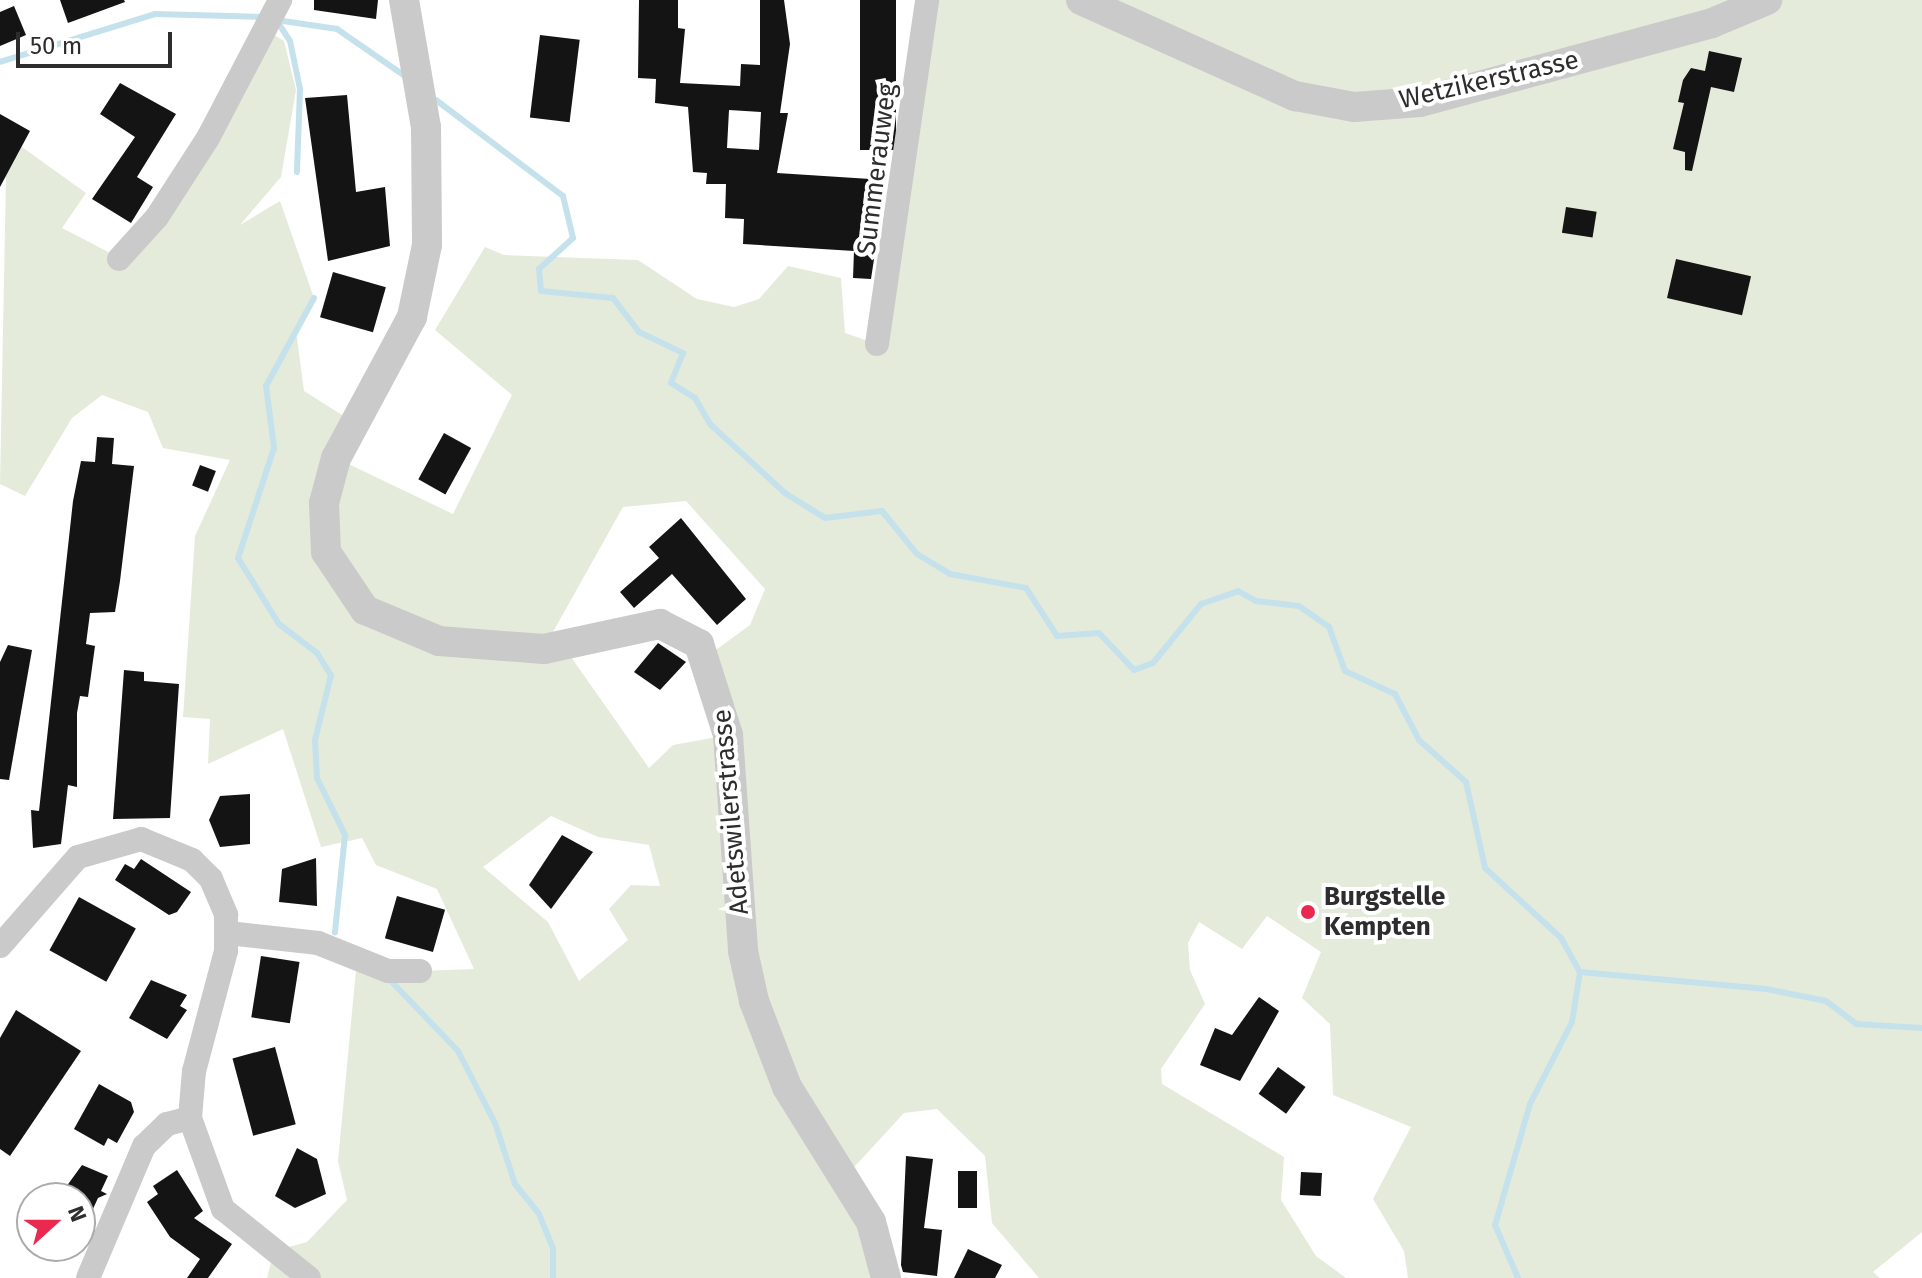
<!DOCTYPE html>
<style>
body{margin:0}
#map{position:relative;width:1922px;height:1278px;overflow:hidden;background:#fff;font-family:"Fira Sans",sans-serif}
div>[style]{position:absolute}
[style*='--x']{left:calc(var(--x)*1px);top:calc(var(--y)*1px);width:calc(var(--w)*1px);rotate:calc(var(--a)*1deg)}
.green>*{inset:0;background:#e5ebda}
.stream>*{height:6px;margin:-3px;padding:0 3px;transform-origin:3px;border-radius:3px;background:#c5e2ec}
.building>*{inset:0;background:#141414;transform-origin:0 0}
.minor>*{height:24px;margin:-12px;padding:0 12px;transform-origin:12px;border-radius:12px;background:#cacaca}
.tertiary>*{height:30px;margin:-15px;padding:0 15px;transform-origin:15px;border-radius:15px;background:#cacaca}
.dots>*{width:22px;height:22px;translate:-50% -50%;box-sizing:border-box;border:4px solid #fff;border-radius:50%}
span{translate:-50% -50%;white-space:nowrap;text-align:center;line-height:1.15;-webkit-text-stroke:8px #fff;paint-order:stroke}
.street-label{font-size:26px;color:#2d2d2d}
.poi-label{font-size:26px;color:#2d2d2d;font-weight:700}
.left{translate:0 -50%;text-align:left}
.north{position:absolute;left:16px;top:1182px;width:80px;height:80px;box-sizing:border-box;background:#fff;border:2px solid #ababab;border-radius:50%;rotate:69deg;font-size:22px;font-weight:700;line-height:32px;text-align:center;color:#2d2d2d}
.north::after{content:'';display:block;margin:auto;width:28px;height:36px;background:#eb284e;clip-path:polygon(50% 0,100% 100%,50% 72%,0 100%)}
.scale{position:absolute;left:16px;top:32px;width:156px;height:36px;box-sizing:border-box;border:4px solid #2d2d2d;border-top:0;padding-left:10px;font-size:24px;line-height:28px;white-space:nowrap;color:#2d2d2d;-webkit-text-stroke:6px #fff;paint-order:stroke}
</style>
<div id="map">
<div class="green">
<i style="clip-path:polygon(evenodd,927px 0,1922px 0,1922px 1232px,1873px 1272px,1880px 1278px,1408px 1278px,1404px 1251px,1373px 1199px,1411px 1127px,1333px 1095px,1330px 1024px,1302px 998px,1321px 952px,1267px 916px,1242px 949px,1199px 922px,1188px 943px,1190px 970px,1205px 1004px,1161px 1069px,1162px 1084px,1284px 1157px,1281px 1200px,1316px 1256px,1346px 1278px,1039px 1278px,992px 1223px,985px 1156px,937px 1109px,904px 1113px,845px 1177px,886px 1278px,267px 1278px,274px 1251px,307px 1242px,347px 1200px,338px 1161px,357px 959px,420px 971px,474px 969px,437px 889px,376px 865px,362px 838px,321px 847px,283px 729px,208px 764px,210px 719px,183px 717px,195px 536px,230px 460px,163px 448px,148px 412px,102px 395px,72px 418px,25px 496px,0 484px,6px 176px,22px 147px,86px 193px,62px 228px,120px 258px,266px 30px,284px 41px,296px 90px,281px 177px,240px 225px,280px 201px,314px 298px,296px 330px,304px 391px,350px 420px,336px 458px,453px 514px,512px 395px,435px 330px,485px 247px,504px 255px,638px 260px,697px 299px,734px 307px,759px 299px,788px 266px,841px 278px,845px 333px,877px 344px,927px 0,686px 501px,765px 589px,750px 625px,706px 657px,728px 735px,673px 745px,649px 768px,564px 647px,544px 648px,623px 507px,686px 501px,927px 0,551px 816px,598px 837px,649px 845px,660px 886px,631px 885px,609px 909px,628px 940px,579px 981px,548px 922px,483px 867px,551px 816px)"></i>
</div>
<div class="stream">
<i style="--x:276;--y:20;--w:62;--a:8.4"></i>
<i style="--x:337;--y:29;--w:83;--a:34.7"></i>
<i style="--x:277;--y:21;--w:24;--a:57"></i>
<i style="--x:290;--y:41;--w:49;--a:78.2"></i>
<i style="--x:300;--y:89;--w:83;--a:92.1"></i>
<i style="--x:0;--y:62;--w:162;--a:-17.2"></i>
<i style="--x:155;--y:14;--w:110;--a:1.6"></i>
<i style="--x:436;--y:100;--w:159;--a:37.1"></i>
<i style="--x:563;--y:196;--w:43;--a:76.6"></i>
<i style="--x:573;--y:238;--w:46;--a:137.6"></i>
<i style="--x:539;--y:269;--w:22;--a:85"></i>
<i style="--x:541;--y:291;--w:72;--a:5.6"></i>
<i style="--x:613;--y:298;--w:43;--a:52.6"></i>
<i style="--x:639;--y:332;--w:49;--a:25.5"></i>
<i style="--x:683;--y:353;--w:32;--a:112"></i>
<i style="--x:671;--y:383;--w:28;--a:32"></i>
<i style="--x:695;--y:398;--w:30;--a:60"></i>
<i style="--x:710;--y:424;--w:102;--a:42.6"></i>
<i style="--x:785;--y:493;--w:47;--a:32"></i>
<i style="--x:825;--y:518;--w:57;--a:-7"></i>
<i style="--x:882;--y:511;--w:55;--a:50.9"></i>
<i style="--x:917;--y:554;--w:39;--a:31"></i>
<i style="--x:950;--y:574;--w:77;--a:10.4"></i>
<i style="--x:1026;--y:588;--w:57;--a:57.1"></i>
<i style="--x:1057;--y:636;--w:42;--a:-4.1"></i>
<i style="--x:1099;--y:633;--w:51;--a:46.6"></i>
<i style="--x:1134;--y:670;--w:20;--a:-20"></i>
<i style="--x:1153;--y:663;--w:76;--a:-50.9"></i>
<i style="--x:1201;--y:604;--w:39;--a:-19"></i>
<i style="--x:1238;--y:591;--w:21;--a:29"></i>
<i style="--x:1256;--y:601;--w:43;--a:6.6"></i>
<i style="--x:1299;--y:606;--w:37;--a:35"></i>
<i style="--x:1329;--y:627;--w:47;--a:70"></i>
<i style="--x:1345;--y:671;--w:55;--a:24.7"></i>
<i style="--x:1395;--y:694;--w:52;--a:62.4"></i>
<i style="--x:1419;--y:740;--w:63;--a:41.8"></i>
<i style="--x:1466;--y:782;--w:88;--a:77.5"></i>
<i style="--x:1485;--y:868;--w:103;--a:42.6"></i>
<i style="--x:1561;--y:938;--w:39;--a:61"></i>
<i style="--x:1580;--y:972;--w:51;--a:99.1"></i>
<i style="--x:1572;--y:1022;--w:92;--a:117.1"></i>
<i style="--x:1530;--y:1104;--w:126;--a:106.1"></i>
<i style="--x:1495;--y:1225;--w:58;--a:66.5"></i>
<i style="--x:314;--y:298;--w:100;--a:118.6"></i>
<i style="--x:266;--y:386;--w:63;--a:82.6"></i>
<i style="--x:274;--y:448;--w:116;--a:108.1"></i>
<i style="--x:238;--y:558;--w:78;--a:58.2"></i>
<i style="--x:279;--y:624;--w:48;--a:37.3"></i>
<i style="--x:317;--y:653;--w:26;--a:58"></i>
<i style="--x:331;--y:675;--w:67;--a:103.8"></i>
<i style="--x:315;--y:740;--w:38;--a:87"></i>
<i style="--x:317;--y:778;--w:64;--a:63.8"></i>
<i style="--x:345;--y:835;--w:98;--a:95.9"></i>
<i style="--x:1580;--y:972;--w:187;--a:5.2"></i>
<i style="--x:1766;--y:989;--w:61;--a:11.3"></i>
<i style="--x:1826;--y:1001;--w:38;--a:37"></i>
<i style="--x:1856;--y:1024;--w:66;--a:3.5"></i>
<i style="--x:390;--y:980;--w:98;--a:46.2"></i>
<i style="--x:458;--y:1051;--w:81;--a:62.8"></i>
<i style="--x:495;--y:1123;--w:64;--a:71.8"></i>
<i style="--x:515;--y:1184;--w:38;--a:51"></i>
<i style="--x:539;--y:1214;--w:38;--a:68"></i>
<i style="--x:553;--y:1249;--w:29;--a:90"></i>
</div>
<div class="building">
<i style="clip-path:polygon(60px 0,124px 0,125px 2px,68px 23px)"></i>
<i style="clip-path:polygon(314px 0,378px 0,376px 19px,314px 10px)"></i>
<i style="clip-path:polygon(evenodd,639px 0,678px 0,678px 28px,685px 29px,680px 83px,740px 86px,741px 64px,760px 65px,760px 0,784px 0,790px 44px,780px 113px,788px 113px,777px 173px,886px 180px,871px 279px,853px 278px,854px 251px,743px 244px,744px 219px,725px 218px,726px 184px,706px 184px,707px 173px,693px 172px,688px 107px,655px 103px,656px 79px,638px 78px,639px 0,729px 110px,761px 112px,759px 150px,727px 148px,729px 110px)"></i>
<i style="left:860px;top:0;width:36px;height:150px"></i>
<i style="clip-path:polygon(14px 6px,26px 35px,0 46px,0 12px)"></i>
<i style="left:540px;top:35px;width:40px;height:83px;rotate:7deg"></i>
<i style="clip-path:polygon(1709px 51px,1742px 58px,1734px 92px,1711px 87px,1692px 171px,1685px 170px,1685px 152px,1673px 149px,1684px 103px,1678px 102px,1683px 80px,1691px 68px,1705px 71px)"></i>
<i style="clip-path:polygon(120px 83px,176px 114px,137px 177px,153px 187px,131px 223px,92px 199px,135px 137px,100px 114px)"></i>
<i style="clip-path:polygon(347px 95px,356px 192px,385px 187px,390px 246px,328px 261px,305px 98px)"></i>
<i style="clip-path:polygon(0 114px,30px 131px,0 187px)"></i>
<i style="left:1566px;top:207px;width:31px;height:26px;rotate:9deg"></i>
<i style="left:1676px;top:259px;width:77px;height:40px;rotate:13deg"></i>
<i style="left:333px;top:272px;width:55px;height:47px;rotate:16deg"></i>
<i style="left:444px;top:433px;width:31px;height:53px;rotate:29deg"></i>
<i style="clip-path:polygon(97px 437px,114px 438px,112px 464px,134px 466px,120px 581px,115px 612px,90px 613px,86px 644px,95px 646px,88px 697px,80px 696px,77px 713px,77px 787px,68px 785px,61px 844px,33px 848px,31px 810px,39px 811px,73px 501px,81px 461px,95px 462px)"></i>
<i style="left:200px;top:465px;width:17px;height:22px;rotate:21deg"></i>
<i style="clip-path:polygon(681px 518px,746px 599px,717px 625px,672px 574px,634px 608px,620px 592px,659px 558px,649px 547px)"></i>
<i style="clip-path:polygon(658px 643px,686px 662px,660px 690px,634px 672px)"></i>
<i style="clip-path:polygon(8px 645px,32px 650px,9px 780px,0 779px,0 662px)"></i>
<i style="clip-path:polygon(124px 670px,144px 672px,144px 681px,179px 684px,170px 818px,113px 819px)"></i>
<i style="clip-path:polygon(250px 794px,250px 844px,220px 847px,209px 820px,220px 796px)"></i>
<i style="clip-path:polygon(562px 835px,593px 852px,551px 909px,529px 885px)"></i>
<i style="clip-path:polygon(316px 858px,317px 906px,279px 902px,282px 869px)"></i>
<i style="clip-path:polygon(141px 859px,191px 892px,177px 912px,169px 915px,115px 880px,125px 864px,134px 869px)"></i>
<i style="left:397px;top:896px;width:50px;height:44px;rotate:16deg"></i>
<i style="left:79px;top:897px;width:65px;height:61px;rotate:29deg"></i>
<i style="left:261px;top:956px;width:39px;height:62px;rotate:9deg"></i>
<i style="clip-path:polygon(151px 980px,187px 995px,180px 1006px,187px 1010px,167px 1039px,129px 1018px)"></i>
<i style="clip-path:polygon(1259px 997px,1279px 1011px,1240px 1081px,1200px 1065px,1215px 1028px,1232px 1035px)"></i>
<i style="clip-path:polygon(16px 1010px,81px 1051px,10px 1156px,0 1149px,0 1038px)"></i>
<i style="left:275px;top:1047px;width:80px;height:44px;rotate:75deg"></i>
<i style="left:1278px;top:1067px;width:34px;height:33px;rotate:36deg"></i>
<i style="clip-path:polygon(99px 1084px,131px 1102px,134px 1112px,117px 1143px,108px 1138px,104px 1146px,74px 1129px)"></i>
<i style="clip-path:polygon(297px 1148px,317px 1159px,326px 1194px,295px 1208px,275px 1196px)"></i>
<i style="clip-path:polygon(906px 1156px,933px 1159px,924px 1228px,942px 1230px,937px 1276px,903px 1272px,901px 1265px)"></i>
<i style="clip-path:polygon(82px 1165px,108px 1176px,101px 1191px,107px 1194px,98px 1198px,80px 1237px,80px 1198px,58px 1198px)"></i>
<i style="clip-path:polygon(177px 1170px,203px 1211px,194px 1218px,232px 1244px,208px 1278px,187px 1278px,200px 1259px,170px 1237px,147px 1202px,158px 1194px,153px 1186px)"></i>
<i style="left:958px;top:1171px;width:19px;height:37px"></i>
<i style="left:1301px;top:1172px;width:21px;height:23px;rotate:3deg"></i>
<i style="clip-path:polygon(968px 1249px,1002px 1265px,995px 1278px,954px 1278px)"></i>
</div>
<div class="minor">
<i style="--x:119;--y:259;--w:57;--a:-47.9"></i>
<i style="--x:157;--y:217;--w:94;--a:-57.2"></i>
<i style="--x:208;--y:138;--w:156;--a:-62.4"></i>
<i style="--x:877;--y:344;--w:348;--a:-81.7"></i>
<i style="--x:228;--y:933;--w:91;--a:6.3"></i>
<i style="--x:318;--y:943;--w:75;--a:21.8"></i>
<i style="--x:388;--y:971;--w:32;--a:0"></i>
<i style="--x:0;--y:946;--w:118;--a:-48.8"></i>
<i style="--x:78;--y:857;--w:66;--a:-15.9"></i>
<i style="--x:141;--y:839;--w:55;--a:22.4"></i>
<i style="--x:192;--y:860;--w:27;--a:45"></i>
<i style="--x:211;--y:879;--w:39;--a:67"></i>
<i style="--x:226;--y:915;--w:36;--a:90"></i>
<i style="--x:226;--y:951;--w:124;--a:104.9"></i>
<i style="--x:194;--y:1071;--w:47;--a:94.9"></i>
<i style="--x:190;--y:1118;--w:24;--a:165"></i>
<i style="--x:167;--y:1124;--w:32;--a:136"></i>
<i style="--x:144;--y:1146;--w:143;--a:113"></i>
<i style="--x:190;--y:1118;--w:97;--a:70.1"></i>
<i style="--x:223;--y:1209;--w:110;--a:38.7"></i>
</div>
<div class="tertiary">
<i style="--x:404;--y:0;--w:129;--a:80.2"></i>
<i style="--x:426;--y:127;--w:118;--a:89.5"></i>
<i style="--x:427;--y:245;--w:74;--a:101.8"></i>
<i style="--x:412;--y:317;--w:160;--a:118.3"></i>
<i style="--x:336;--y:458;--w:47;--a:104.9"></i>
<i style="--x:324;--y:503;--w:49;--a:87.7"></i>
<i style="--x:326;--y:552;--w:70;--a:56.1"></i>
<i style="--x:365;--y:610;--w:80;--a:22.7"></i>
<i style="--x:439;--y:641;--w:105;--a:4.4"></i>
<i style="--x:544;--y:649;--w:119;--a:-12.2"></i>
<i style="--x:660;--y:624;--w:44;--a:27.1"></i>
<i style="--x:699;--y:644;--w:96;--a:72.3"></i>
<i style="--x:728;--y:735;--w:217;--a:86"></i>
<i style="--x:743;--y:951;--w:51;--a:77.6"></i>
<i style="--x:754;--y:1001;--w:92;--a:69"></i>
<i style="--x:787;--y:1087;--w:159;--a:58.1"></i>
<i style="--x:871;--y:1222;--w:58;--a:75"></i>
<i style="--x:1081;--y:0;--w:235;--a:24.2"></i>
<i style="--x:1295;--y:96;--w:60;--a:10.6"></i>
<i style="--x:1354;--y:107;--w:66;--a:-4.3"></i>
<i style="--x:1420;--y:102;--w:302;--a:-15.1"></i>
<i style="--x:1712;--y:23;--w:60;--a:-22.7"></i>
</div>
<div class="dots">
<i style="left:1308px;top:912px;background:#eb284e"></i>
</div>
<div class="street-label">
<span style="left:1489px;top:80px;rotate:-13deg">Wetzikerstrasse</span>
<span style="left:877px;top:169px;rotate:-83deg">Summerauweg</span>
<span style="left:731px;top:812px;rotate:-95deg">Adetswilerstrasse</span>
</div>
<div class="poi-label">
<span class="left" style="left:1324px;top:912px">Burgstelle<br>Kempten</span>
</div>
<div class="north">N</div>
<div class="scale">50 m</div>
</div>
